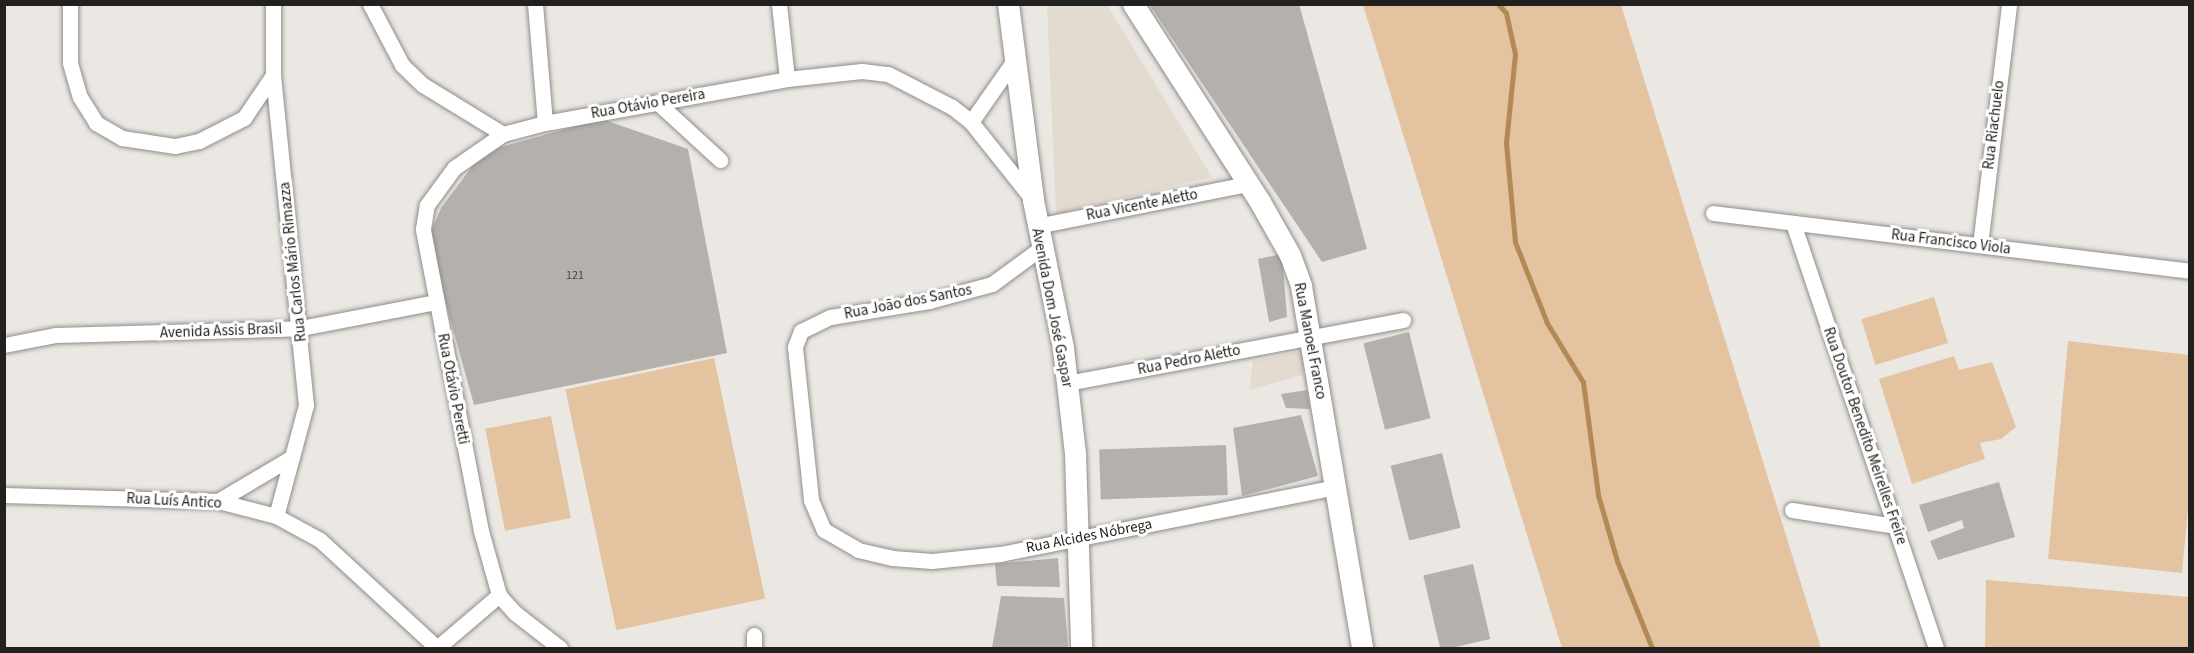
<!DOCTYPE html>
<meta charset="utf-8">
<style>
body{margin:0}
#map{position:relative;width:2194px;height:653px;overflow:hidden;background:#ebe8e4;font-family:"Source Sans 3",sans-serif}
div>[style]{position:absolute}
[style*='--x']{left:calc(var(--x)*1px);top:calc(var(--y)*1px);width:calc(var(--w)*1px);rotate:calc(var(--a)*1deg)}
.built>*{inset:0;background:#e3dad0}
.green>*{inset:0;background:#e3c3a0;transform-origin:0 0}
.stream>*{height:5px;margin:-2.5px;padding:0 2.5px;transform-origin:2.5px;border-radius:2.5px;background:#b38956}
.building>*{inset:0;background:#b4b1ad;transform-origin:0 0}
.roads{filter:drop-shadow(0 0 2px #908d89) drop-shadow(0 0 2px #908d89)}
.street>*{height:15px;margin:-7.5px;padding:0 7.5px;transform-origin:7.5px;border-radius:7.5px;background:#fff}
.secondary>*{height:21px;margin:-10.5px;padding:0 10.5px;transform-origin:10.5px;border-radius:10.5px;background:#fff}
span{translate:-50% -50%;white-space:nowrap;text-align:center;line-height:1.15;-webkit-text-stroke:6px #fff;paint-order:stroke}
.number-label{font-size:12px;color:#464543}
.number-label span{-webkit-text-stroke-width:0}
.street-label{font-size:15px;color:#222120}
.frame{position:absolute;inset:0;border:6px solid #222120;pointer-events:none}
</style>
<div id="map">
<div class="built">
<i style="clip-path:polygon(1047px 5px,1107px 5px,1212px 177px,1056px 214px)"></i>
<i style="clip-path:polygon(1303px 351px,1303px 375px,1249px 390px,1253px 361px)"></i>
</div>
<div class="green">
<i style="clip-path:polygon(1363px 5px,1621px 5px,1821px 648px,1562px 648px)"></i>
<i style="left:1934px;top:297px;width:48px;height:76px;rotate:73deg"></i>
<i style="clip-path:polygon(2068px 341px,2189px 355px,2190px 487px,2182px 573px,2048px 559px)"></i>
<i style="clip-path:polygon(1954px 356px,1959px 370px,1992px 362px,2016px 427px,2001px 439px,1980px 443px,1985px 459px,1912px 484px,1879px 379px)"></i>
<i style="left:714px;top:358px;width:246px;height:152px;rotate:78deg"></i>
<i style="left:551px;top:416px;width:104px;height:67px;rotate:79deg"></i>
<i style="clip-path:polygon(1986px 580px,2189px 597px,2189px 648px,1985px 648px)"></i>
</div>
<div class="stream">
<i style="--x:1498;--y:4;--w:12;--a:48"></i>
<i style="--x:1506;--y:13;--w:42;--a:77.6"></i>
<i style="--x:1515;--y:54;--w:89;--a:95.8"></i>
<i style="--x:1506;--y:143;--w:99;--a:84.8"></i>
<i style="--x:1515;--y:242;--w:87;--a:68.4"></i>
<i style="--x:1547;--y:323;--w:69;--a:58.6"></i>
<i style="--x:1583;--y:382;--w:114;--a:82.4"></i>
<i style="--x:1598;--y:495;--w:69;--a:73.9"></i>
<i style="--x:1617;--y:561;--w:94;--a:68.1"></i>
</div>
<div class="building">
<i style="clip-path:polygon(1149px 4px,1299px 4px,1367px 249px,1322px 262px)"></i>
<i style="clip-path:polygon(602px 119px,688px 149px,727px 353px,474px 405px,428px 239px,441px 208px,483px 152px)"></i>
<i style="clip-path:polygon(1282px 254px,1287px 317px,1269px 322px,1258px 259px)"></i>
<i style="left:1409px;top:332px;width:89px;height:47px;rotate:76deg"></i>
<i style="clip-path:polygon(1307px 390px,1310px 409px,1286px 408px,1281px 394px)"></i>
<i style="clip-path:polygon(1301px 415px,1318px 476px,1242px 496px,1233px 428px)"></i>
<i style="left:1226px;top:445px;width:50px;height:127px;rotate:88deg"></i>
<i style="left:1442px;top:453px;width:77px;height:53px;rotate:76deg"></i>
<i style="clip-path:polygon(1999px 482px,2015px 537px,1938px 560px,1930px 541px,1964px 528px,1962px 520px,1928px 532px,1919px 505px)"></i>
<i style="clip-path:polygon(1058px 558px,1060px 587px,997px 586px,995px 564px)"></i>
<i style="left:1473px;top:564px;width:77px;height:51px;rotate:77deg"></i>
<i style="clip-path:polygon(1001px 596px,1064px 598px,1068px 648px,992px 648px)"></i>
</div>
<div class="roads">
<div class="street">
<i style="--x:70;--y:4;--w:59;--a:90"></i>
<i style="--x:70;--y:63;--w:35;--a:74"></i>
<i style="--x:80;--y:97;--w:31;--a:58"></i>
<i style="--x:96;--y:123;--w:30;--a:30"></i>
<i style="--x:122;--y:138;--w:54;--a:8.6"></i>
<i style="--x:175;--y:146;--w:25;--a:-12"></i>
<i style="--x:199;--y:141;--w:51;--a:-27.1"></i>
<i style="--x:244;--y:118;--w:52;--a:-56"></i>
<i style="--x:273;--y:4;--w:71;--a:90"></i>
<i style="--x:273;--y:75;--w:332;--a:84.3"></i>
<i style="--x:306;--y:405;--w:115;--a:105.1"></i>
<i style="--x:370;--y:4;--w:69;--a:62.3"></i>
<i style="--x:402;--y:65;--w:29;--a:44"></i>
<i style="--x:423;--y:85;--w:94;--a:31.5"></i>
<i style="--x:535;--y:4;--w:119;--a:85.2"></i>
<i style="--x:779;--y:4;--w:75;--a:83.9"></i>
<i style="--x:657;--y:102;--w:86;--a:42.6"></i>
<i style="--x:971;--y:122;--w:77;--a:-55.1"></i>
<i style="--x:1713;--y:213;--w:481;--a:6.9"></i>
<i style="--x:1793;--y:223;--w:448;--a:71.4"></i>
<i style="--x:1037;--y:226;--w:215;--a:-11.3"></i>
<i style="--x:1980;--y:245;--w:243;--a:-83.1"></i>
<i style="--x:1041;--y:248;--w:61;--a:143.7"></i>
<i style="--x:992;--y:284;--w:65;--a:164.9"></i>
<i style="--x:929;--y:301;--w:100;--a:170.8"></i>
<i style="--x:830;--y:317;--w:32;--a:154"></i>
<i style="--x:801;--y:331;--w:17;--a:111"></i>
<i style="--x:795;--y:347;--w:154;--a:84"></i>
<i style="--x:811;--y:500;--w:33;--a:67"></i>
<i style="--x:824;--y:530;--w:39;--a:30"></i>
<i style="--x:858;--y:550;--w:35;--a:13"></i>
<i style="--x:892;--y:558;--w:40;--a:4.3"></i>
<i style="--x:932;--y:561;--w:68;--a:-5.9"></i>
<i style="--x:1000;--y:554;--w:343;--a:-11.3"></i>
<i style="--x:4;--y:345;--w:53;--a:-10.9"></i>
<i style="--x:56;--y:335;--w:245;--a:-1.6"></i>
<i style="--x:301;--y:328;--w:137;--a:-10.9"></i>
<i style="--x:1067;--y:383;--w:342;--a:-10.6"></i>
<i style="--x:4;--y:495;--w:214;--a:1.6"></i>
<i style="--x:218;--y:501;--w:60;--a:14.5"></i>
<i style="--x:276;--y:516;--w:50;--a:28.6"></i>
<i style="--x:320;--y:540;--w:159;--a:42.7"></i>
<i style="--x:218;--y:501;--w:86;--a:-30.7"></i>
<i style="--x:1792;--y:510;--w:104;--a:8.8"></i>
<i style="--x:437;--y:648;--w:82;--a:-40.5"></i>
<i style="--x:560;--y:648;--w:57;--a:-142.1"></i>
<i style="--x:515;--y:613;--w:24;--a:-132"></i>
<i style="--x:499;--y:595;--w:66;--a:-105.7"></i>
<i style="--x:481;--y:531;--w:308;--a:-100.9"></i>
<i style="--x:423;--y:229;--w:24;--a:-81"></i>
<i style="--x:427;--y:205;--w:46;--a:-53.9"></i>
<i style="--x:454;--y:168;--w:60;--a:-34.8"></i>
<i style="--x:503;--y:134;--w:43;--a:-14.7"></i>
<i style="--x:545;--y:123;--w:246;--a:-10.3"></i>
<i style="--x:787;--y:79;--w:75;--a:-6.1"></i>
<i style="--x:862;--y:71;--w:26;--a:7"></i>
<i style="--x:888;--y:74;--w:72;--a:27.3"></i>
<i style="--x:952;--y:107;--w:24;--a:38"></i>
<i style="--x:971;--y:122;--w:100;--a:51.5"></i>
<i style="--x:754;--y:648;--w:13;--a:-90"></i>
</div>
<div class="secondary">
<i style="--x:1008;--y:4;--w:198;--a:82.7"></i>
<i style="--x:1033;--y:200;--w:151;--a:78.5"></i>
<i style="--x:1063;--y:348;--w:106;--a:83.5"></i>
<i style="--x:1075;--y:453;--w:195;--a:88.2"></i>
<i style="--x:1133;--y:4;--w:235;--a:57.3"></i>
<i style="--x:1260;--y:202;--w:61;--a:60.5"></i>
<i style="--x:1290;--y:255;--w:33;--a:70"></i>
<i style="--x:1301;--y:286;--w:367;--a:80.4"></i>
</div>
</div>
<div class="number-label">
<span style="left:575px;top:276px">121</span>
</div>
<div class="street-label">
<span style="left:648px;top:104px;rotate:-10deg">Rua Otávio Pereira</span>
<span style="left:1994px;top:125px;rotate:-83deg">Rua Riachuelo</span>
<span style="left:1142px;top:205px;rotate:-11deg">Rua Vicente Aletto</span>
<span style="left:1951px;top:242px;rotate:7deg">Rua Francisco Viola</span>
<span style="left:293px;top:262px;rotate:-96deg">Rua Carlos Mário Rimazza</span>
<span style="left:908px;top:302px;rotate:-11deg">Rua João dos Santos</span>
<span style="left:1052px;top:308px;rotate:79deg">Avenida Dom José Gaspar</span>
<span style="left:221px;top:331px;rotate:-2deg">Avenida Assis Brasil</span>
<span style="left:1310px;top:341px;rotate:79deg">Rua Manoel Franco</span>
<span style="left:1189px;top:360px;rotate:-11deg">Rua Pedro Aletto</span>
<span style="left:453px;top:389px;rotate:79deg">Rua Otávio Peretti</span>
<span style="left:1865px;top:436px;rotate:71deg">Rua Doutor Benedito Meirelles Freire</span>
<span style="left:174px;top:501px;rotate:3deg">Rua Luís Antico</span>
<span style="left:1089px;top:536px;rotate:-11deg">Rua Alcides Nóbrega</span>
</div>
<div class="frame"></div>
</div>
